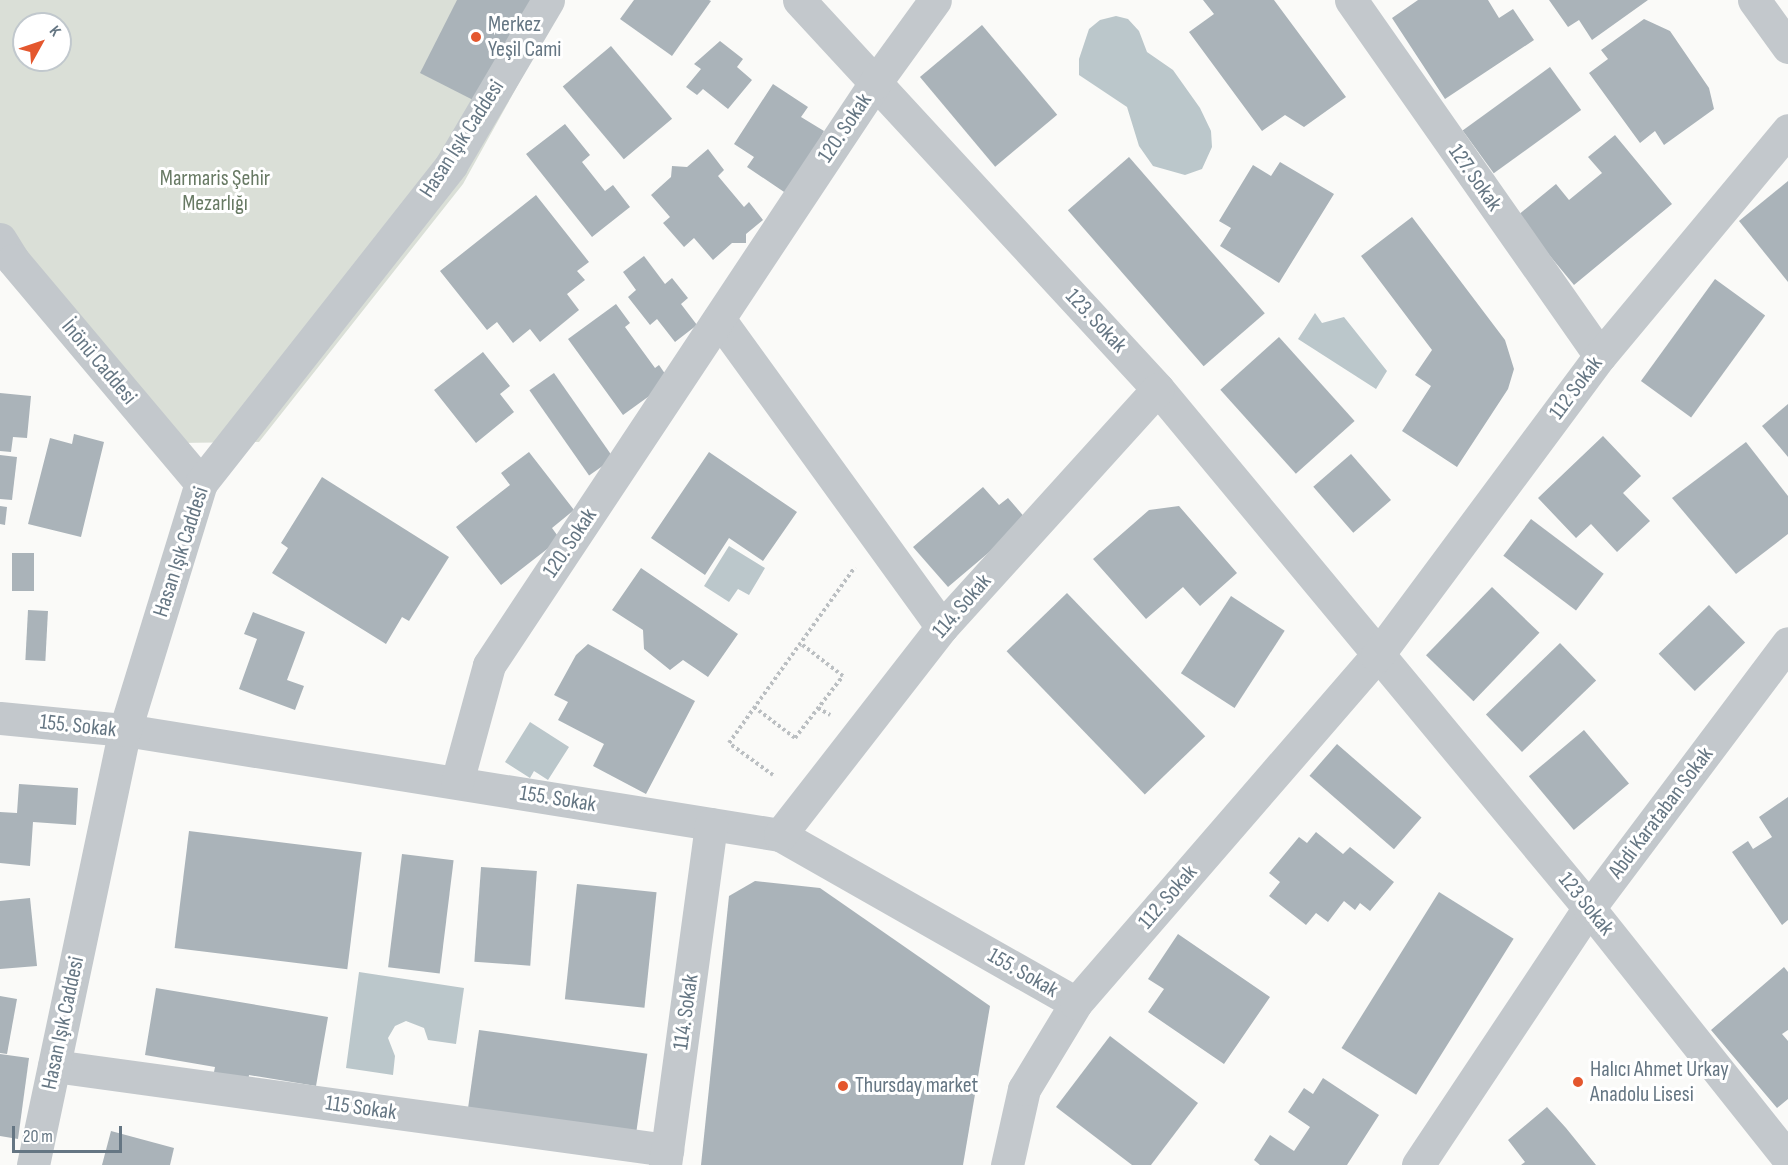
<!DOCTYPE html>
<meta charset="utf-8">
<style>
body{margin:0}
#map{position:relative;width:1788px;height:1165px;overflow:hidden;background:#fafaf8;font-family:"Sofia Sans Condensed",sans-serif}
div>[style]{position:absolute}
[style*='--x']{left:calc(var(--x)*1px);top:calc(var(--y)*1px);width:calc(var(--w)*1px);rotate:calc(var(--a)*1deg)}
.green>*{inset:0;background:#dadfd7}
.water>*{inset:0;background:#bbc7cb}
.building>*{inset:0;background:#aab3b9;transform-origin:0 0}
.path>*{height:4px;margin-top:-2px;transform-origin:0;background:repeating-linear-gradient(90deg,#bbbfc2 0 3px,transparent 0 6px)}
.minor>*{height:33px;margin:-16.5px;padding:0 16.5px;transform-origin:16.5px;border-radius:16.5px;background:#c3c8cc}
.dots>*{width:16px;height:16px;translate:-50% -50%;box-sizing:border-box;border:3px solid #fff;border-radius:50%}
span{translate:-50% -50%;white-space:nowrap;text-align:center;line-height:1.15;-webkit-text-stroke:6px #fff;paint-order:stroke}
.poi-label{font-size:22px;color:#657683}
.left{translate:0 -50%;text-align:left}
.street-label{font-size:22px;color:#657683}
.park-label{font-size:22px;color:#687a64}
.north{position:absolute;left:12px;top:12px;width:60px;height:60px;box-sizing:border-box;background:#fff;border:2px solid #c1c8cd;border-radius:50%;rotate:50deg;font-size:16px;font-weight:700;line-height:24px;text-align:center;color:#657683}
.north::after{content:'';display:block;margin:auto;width:21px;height:27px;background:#e4572e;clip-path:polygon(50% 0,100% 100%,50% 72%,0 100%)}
.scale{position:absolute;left:12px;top:1126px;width:110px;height:27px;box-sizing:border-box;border:3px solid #657683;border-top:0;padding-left:8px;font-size:18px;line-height:21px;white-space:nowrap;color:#657683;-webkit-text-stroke:4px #fff;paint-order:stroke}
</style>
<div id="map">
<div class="green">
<i style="clip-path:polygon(evenodd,0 0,565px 0,463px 184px,259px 442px,177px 443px,0 224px,0 0,24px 24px,60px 24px,60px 60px,24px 60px,24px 24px)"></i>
</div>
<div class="water">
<i style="clip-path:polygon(1116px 16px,1128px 19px,1139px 31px,1147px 52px,1173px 70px,1200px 108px,1211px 131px,1212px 147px,1202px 169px,1185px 175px,1153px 166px,1139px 146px,1127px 107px,1079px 75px,1079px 59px,1089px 29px,1100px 20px)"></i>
<i style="clip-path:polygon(1315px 313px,1322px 323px,1344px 317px,1387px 371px,1376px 389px,1298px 339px)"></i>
<i style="clip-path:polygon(729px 546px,765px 568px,749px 595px,738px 589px,729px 602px,704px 586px)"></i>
<i style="clip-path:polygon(530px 722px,569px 747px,548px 780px,534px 771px,530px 778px,505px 762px)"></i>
<i style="clip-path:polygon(359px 972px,464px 988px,456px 1044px,428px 1040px,424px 1028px,406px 1021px,395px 1026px,388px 1038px,395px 1056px,393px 1075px,346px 1068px)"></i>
</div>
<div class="building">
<i style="clip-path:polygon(457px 0,531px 0,479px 103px,420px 73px)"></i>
<i style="clip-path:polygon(634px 0,709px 0,711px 1px,672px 56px,620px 19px)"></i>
<i style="clip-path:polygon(1203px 0,1274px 0,1346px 97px,1304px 127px,1285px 115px,1262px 131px,1189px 32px,1214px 14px)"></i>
<i style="clip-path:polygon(1418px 0,1488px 0,1499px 18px,1513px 9px,1534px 40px,1445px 99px,1392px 18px)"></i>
<i style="clip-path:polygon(1549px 0,1648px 0,1592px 40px,1579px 20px,1568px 27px)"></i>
<i style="clip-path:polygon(1644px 19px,1670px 31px,1709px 88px,1714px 109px,1664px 145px,1655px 131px,1640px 143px,1589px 73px,1608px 59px,1601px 50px)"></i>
<i style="left:982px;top:25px;width:117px;height:81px;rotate:50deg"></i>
<i style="clip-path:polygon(720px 41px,743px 59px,737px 67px,752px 80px,728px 109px,703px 89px,697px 95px,686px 87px,701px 69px,694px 64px)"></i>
<i style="left:611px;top:46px;width:95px;height:63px;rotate:50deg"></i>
<i style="left:1550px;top:67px;width:53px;height:108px;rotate:54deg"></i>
<i style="clip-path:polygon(773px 84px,808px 107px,801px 117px,824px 131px,790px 196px,747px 167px,754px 157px,734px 144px)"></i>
<i style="clip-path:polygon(565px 124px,590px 155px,582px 162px,605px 191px,613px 185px,630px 207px,592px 237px,526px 154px)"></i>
<i style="clip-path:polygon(1615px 135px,1672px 204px,1574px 285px,1517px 216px,1556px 184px,1569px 200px,1602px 173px,1588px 157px)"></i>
<i style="clip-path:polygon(708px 149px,724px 170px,718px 176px,744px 207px,749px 202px,763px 220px,746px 234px,746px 243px,732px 243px,713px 260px,694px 238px,684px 247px,663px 223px,670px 217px,651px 195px,671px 177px,672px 166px,687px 167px)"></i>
<i style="left:1129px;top:157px;width:207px;height:81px;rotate:49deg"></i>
<i style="clip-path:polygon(1280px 162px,1334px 194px,1279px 283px,1220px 246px,1231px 228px,1219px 221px,1253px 165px,1271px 176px)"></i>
<i style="clip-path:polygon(1788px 181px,1788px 282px,1739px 221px)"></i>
<i style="clip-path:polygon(536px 195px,589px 262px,577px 271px,585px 280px,567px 294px,579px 310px,540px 342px,530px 329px,513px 343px,497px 322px,487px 330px,440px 271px)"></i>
<i style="clip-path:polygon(1412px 217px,1505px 340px,1514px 369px,1508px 389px,1457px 467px,1402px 431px,1431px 386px,1415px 375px,1432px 350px,1361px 256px)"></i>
<i style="clip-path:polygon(644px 256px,665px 284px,672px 278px,688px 298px,681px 304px,697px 325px,675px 342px,657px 319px,650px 325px,628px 297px,636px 290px,623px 272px)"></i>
<i style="left:1715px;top:279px;width:62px;height:126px;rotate:36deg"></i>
<i style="clip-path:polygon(616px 304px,630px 323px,625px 327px,655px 368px,659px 365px,670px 381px,623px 415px,568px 339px)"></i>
<i style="left:1279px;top:337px;width:113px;height:79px;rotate:48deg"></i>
<i style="clip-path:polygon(483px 352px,510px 386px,500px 394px,514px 412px,476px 443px,434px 390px)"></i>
<i style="left:554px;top:373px;width:104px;height:30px;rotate:55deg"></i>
<i style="clip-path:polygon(0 393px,31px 396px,27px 438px,13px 437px,11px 452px,0 451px)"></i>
<i style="clip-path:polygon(1788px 404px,1788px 457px,1762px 426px)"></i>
<i style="clip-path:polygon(74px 434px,104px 442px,81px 537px,28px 524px,50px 438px,72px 444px)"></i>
<i style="clip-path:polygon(1603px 436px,1641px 476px,1623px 493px,1650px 521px,1617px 552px,1591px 524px,1576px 538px,1538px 498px)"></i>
<i style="clip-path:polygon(1746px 442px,1788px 496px,1788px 534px,1736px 574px,1672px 498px)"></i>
<i style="clip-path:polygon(529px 452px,574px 510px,552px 528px,560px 539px,501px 585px,456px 527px,510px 485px,501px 473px)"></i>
<i style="clip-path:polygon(709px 452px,797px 512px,763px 561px,729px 538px,705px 575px,651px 538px)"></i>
<i style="left:1351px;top:454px;width:61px;height:50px;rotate:49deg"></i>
<i style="clip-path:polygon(0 455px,17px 457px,12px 500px,0 499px)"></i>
<i style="clip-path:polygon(322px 477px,449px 557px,409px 621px,402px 617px,386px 644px,272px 573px,288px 548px,281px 543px)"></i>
<i style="clip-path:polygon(983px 487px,999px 505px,1008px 498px,1027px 520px,948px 587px,913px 547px)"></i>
<i style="clip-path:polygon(0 506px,7px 507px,5px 525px,0 524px)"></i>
<i style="clip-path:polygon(1179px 506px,1237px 573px,1200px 606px,1183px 587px,1146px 619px,1093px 559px,1149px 510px)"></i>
<i style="left:1531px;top:519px;width:91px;height:46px;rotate:37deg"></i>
<i style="left:12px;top:553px;width:22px;height:38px"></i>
<i style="clip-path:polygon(641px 568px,738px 634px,708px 677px,683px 660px,670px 670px,644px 649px,643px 630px,612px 610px)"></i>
<i style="left:1492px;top:587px;width:66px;height:95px;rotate:44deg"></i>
<i style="left:1067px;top:593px;width:199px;height:84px;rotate:46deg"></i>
<i style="left:1231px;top:596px;width:64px;height:92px;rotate:33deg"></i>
<i style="left:1709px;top:605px;width:52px;height:70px;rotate:46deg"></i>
<i style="left:28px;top:610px;width:20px;height:50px;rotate:3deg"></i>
<i style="clip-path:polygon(253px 612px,305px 632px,287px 680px,304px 686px,295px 710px,239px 689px,257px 639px,244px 634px)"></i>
<i style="left:1560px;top:643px;width:52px;height:103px;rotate:46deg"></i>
<i style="clip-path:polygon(588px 644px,695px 701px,646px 794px,593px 766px,604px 744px,558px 720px,568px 702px,554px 695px,576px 655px)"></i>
<i style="left:1584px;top:730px;width:70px;height:72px;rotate:50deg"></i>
<i style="left:1337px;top:744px;width:112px;height:42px;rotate:41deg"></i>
<i style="clip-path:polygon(19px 784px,78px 788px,76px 825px,33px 822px,30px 866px,0 863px,0 812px,17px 813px)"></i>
<i style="clip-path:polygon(1788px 797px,1788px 920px,1782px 925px,1732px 852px,1748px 841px,1753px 849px,1772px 837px,1759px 817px)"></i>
<i style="left:189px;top:831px;width:174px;height:118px;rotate:7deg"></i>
<i style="clip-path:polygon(1316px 832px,1343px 854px,1350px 847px,1394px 882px,1370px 911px,1360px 903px,1355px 910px,1344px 901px,1328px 922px,1316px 913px,1306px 925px,1269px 896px,1280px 882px,1269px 873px,1299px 837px,1307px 843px)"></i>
<i style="left:402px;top:854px;width:52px;height:114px;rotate:7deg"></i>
<i style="left:481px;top:867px;width:56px;height:95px;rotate:4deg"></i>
<i style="clip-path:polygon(755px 881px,820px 888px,990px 1006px,963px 1165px,701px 1165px,729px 896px)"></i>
<i style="left:577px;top:884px;width:80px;height:116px;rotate:6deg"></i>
<i style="left:1439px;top:892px;width:88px;height:184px;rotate:32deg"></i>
<i style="clip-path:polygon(30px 898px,37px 966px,0 969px,0 901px)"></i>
<i style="clip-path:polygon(1178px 934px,1270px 997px,1224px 1064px,1148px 1012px,1164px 989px,1148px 979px)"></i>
<i style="clip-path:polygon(1784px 967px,1788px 972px,1788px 1030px,1782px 1034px,1788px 1041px,1788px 1099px,1777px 1108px,1711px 1030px)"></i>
<i style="clip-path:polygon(156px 988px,328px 1017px,316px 1086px,249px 1075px,247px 1088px,212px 1082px,215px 1067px,145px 1055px)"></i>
<i style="clip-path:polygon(0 996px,17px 999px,7px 1054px,0 1053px)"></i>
<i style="left:479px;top:1030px;width:170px;height:81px;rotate:8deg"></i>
<i style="clip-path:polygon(1110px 1036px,1198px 1103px,1151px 1165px,1132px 1165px,1056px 1107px)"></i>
<i style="clip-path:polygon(0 1054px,29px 1058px,18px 1139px,0 1136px)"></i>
<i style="clip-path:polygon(1323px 1078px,1379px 1115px,1347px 1165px,1260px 1165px,1254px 1160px,1270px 1135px,1294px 1151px,1310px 1127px,1288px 1112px,1304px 1088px,1313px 1094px)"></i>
<i style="clip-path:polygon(1547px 1107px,1566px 1128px,1596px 1165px,1521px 1165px,1525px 1162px,1508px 1140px)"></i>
<i style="clip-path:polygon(111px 1131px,174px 1148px,170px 1165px,102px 1165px)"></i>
</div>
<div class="path">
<i style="--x:754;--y:707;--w:51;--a:37.1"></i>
<i style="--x:795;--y:738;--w:78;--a:-52.3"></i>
<i style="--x:843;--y:676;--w:54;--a:-142.5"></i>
<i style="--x:818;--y:708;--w:14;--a:30"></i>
<i style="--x:773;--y:775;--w:54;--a:-144"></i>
<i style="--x:729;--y:743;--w:216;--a:-54.4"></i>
</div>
<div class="minor">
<i style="--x:799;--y:0;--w:529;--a:47.3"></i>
<i style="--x:1158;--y:389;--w:675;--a:50.29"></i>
<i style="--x:1589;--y:908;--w:320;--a:51.5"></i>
<i style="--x:1351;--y:0;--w:434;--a:55"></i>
<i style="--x:1754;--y:0;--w:58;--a:54.1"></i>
<i style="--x:0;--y:239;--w:25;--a:58"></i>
<i style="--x:13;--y:260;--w:292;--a:49.9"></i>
<i style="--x:719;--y:319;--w:380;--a:54.1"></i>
<i style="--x:0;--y:718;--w:126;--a:5.5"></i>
<i style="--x:125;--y:730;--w:663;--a:9.11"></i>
<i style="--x:780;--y:835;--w:340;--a:29.6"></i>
<i style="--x:457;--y:782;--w:121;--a:-74.7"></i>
<i style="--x:489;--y:665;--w:698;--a:-56.45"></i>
<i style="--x:875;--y:83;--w:102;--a:-54.1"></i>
<i style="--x:780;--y:835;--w:264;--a:-52.1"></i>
<i style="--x:942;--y:627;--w:321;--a:-47.8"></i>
<i style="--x:54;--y:1066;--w:619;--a:7.8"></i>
<i style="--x:33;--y:1165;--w:445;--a:-78.1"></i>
<i style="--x:125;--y:730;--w:258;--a:-72.9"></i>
<i style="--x:201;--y:483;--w:405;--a:-51.8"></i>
<i style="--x:451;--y:165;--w:191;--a:-59.5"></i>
<i style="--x:665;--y:1165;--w:344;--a:-82.3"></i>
<i style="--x:1007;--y:1165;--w:78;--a:-77.4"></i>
<i style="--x:1024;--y:1089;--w:100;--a:-58.8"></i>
<i style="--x:1076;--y:1003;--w:459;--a:-49.1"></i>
<i style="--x:1377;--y:656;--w:374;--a:-53.4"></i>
<i style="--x:1600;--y:356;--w:294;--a:-50.2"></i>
<i style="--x:1418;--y:1165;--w:309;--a:-56.4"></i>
<i style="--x:1589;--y:908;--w:331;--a:-53.1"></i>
</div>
<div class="dots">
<i style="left:476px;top:37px;background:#e4572e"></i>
<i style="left:1578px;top:1082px;background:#e4572e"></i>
<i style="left:843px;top:1086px;background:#e4572e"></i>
</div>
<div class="poi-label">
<span class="left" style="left:488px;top:37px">Merkez<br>Yeşil Cami</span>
<span class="left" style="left:1590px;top:1082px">Halıcı Ahmet Urkay<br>Anadolu Lisesi</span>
<span class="left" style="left:855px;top:1086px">Thursday market</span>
</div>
<div class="street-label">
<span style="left:845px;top:128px;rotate:-56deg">120. Sokak</span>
<span style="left:462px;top:139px;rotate:-57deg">Hasan Işık Caddesi</span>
<span style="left:1475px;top:178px;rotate:55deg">127. Sokak</span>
<span style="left:1096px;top:321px;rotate:47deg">123. Sokak</span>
<span style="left:99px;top:362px;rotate:50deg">İnönü Caddesi</span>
<span style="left:1576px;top:388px;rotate:-53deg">112 Sokak</span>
<span style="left:570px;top:543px;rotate:-56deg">120. Sokak</span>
<span style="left:181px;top:552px;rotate:-72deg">Hasan Işık Caddesi</span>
<span style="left:962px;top:606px;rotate:-49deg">114. Sokak</span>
<span style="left:78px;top:726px;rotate:6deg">155. Sokak</span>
<span style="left:558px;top:799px;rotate:9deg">155. Sokak</span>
<span style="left:1661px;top:813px;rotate:-53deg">Abdi Karataban Sokak</span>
<span style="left:1168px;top:897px;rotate:-49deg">112. Sokak</span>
<span style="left:1586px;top:904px;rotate:51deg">123 Sokak</span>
<span style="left:1023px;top:973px;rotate:30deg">155. Sokak</span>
<span style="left:686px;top:1012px;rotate:-82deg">114. Sokak</span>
<span style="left:63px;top:1023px;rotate:-78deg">Hasan Işık Caddesi</span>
<span style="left:361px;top:1108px;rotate:8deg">115 Sokak</span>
</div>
<div class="park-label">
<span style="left:215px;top:191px">Marmaris Şehir<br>Mezarlığı</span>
</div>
<div class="north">K</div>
<div class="scale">20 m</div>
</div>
